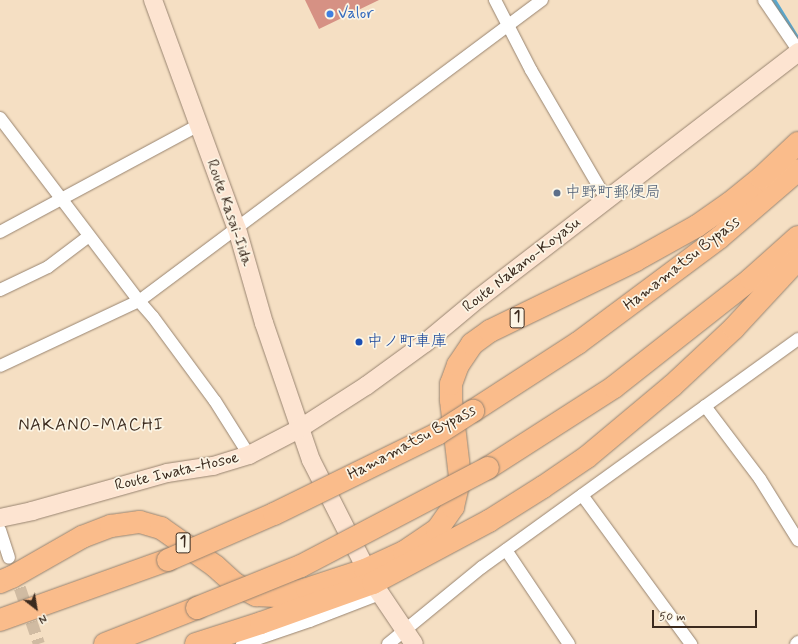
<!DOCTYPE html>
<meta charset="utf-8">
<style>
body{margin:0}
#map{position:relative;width:798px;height:644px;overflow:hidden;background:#f5dfc3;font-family:Mynerve,"Klee One",sans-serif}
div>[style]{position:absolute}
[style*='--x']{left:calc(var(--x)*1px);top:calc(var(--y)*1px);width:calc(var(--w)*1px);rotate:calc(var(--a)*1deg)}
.stream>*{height:4px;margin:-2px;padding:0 2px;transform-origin:2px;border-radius:2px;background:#56a8d1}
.building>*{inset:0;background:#d69184}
.street-tunnel>*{height:12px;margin-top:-6px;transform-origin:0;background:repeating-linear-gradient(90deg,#d0bba2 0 12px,transparent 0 18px)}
.roads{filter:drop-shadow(0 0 1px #988470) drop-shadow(0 0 1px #988470)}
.street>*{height:12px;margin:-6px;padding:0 6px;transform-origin:6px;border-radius:6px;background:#fff}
.secondary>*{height:18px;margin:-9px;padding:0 9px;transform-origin:9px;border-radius:9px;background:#fde4d1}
.highway>*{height:22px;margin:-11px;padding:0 11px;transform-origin:11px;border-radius:11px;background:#fabc8b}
.bridges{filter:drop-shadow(0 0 1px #988470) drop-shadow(0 0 1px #988470)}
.highway-bridge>*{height:22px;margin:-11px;padding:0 11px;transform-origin:11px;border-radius:11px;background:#fabc8b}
.dots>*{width:11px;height:11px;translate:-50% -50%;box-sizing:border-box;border:2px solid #fcf5e5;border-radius:50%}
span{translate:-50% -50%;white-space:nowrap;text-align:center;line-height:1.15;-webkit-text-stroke:3.5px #fcf5e5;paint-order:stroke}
.shield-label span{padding:1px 3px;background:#fcf5e5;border:1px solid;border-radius:3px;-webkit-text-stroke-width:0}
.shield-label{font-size:15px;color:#3b2a1e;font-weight:700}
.shop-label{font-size:16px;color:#366cbe}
.left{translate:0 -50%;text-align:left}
.service-label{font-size:16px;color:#4e5e75}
.street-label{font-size:16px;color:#3b2a1e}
.transit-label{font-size:16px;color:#164399}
.neighbourhood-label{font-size:17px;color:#3b2a1e;letter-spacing:1px}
.north{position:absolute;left:16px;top:588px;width:40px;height:40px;-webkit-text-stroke:3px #fcf5e5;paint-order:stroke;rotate:149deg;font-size:11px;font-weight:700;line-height:16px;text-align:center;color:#3b2a1e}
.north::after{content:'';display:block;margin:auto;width:14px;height:18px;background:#3b2a1e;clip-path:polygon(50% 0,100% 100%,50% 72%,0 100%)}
.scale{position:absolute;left:652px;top:610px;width:105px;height:18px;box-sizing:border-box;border:2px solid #3b2a1e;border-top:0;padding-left:5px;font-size:12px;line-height:14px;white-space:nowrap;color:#3b2a1e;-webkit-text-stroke:3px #fcf5e5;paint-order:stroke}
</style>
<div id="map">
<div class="stream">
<i style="--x:774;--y:0;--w:46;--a:58.4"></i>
</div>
<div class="building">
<i style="clip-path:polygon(305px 0,379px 0,319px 29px)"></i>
</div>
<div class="street-tunnel">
<i style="--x:14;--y:571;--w:77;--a:71.1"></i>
</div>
<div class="roads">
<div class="street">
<i style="--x:495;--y:0;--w:79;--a:62.8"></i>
<i style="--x:531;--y:70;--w:149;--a:59.8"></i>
<i style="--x:764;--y:0;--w:60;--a:55.8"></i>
<i style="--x:0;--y:118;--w:230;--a:52.8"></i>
<i style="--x:139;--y:301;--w:21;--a:49"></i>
<i style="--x:153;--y:317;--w:104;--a:53.6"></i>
<i style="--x:215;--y:401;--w:64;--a:57.8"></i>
<i style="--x:0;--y:232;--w:226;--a:-28.3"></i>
<i style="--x:0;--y:290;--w:53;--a:-25.6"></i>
<i style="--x:48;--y:267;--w:51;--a:-37.1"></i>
<i style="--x:0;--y:366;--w:153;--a:-25.1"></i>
<i style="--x:139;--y:301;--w:503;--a:-36.76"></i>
<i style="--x:705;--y:406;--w:91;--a:53"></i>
<i style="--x:760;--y:479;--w:72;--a:58.1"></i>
<i style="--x:582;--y:495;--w:185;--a:53.8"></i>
<i style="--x:0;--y:530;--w:29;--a:72"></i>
<i style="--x:506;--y:550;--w:113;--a:56.2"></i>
<i style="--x:242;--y:644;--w:72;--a:-18.7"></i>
<i style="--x:310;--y:621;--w:75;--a:-21.1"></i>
<i style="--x:388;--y:644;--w:122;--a:-39.3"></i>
<i style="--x:482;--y:567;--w:390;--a:-35.8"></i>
<i style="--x:796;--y:644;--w:3;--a:-45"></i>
</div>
<div class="secondary">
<i style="--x:153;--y:0;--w:244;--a:69.9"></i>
<i style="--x:237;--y:229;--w:98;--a:74"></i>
<i style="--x:264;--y:323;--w:145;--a:71.1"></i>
<i style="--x:311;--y:460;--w:138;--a:63.2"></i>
<i style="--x:373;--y:583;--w:73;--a:56.1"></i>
<i style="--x:0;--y:518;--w:33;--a:-12"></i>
<i style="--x:32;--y:511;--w:140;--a:-15.7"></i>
<i style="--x:167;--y:473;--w:47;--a:-8.7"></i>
<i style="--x:213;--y:466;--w:38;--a:-17"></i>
<i style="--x:249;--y:455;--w:56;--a:-27.5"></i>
<i style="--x:299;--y:429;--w:80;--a:-32.7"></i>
<i style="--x:366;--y:386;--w:73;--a:-36.1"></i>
<i style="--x:425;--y:343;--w:70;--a:-39.8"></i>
<i style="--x:479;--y:298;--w:403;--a:-37.6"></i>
</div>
<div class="highway">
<i style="--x:473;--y:411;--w:125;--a:-32.9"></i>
<i style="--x:578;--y:343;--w:176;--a:-36.7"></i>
<i style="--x:719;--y:238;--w:104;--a:-40.7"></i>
<i style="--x:488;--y:468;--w:150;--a:-32.7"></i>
<i style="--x:614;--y:387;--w:174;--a:-38.2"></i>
<i style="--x:751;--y:279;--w:63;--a:-41.8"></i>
<i style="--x:0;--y:582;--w:13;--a:-23"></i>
<i style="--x:12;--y:577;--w:81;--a:-29.7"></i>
<i style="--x:82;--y:537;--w:31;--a:-21"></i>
<i style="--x:111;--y:526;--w:29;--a:-8"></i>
<i style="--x:140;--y:522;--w:22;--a:16"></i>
<i style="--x:161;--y:528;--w:66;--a:35.1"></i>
<i style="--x:215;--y:566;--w:27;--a:42"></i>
<i style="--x:235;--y:584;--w:24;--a:28"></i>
<i style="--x:256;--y:595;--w:21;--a:3"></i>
<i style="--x:277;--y:596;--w:31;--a:-13"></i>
<i style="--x:307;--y:589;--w:61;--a:-18.1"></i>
<i style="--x:365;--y:570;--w:43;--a:-24.8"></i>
<i style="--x:404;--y:552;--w:40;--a:-34"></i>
<i style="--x:437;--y:530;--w:28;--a:-55"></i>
<i style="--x:453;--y:507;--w:31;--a:-77"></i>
<i style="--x:460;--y:477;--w:78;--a:-96.7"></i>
<i style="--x:451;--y:400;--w:16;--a:-90"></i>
<i style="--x:451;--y:384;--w:20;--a:-70"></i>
<i style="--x:458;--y:365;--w:25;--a:-56"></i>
<i style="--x:472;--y:344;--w:22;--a:-36"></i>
<i style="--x:490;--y:331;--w:162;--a:-25.9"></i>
<i style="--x:636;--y:260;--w:70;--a:-29.1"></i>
<i style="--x:697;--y:226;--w:40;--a:-34.9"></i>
<i style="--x:730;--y:203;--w:40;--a:-39"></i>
<i style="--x:761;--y:178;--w:51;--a:-43.4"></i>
<i style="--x:0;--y:620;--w:178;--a:-19.7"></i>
<i style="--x:105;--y:644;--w:99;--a:-21.4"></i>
<i style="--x:196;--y:644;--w:68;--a:-17.9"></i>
<i style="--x:261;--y:623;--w:119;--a:-19.7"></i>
<i style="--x:373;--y:583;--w:132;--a:-28.1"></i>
<i style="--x:489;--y:521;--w:64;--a:-32.2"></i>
<i style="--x:543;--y:487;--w:53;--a:-34.3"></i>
<i style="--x:587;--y:457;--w:111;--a:-39.9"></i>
<i style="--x:672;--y:386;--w:85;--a:-43.1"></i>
<i style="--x:734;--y:328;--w:94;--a:-47.2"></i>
</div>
</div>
<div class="bridges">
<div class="highway-bridge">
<i style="--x:168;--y:560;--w:116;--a:-23.5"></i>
<i style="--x:274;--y:514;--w:182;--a:-26.1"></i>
<i style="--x:437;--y:434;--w:43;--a:-32.6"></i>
<i style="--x:197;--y:608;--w:112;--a:-22"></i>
<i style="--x:301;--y:566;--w:211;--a:-27.7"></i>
</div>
</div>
<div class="dots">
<i style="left:330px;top:14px;background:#3f7fe0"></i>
<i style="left:557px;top:193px;background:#5c6f8a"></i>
<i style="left:359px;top:342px;background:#1a4fb4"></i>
</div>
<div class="shield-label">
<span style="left:517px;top:318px">1</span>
<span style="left:183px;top:543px">1</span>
</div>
<div class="shop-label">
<span class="left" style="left:338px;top:14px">Valor</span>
</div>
<div class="service-label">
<span class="left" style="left:565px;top:193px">中野町郵便局</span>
</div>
<div class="street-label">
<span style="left:229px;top:213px;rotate:71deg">Route Kasai-Iida</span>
<span style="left:682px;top:264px;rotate:-38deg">Hamamatsu Bypass</span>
<span style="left:522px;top:265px;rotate:-38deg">Route Nakano-Koyasu</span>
<span style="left:412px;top:443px;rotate:-28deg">Hamamatsu Bypass</span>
<span style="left:177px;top:472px;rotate:-13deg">Route Iwata-Hosoe</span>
</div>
<div class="transit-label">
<span class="left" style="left:367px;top:342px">中ノ町車庫</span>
</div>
<div class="neighbourhood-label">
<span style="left:91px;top:426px">NAKANO-MACHI</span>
</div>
<div class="north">N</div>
<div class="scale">50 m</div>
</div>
